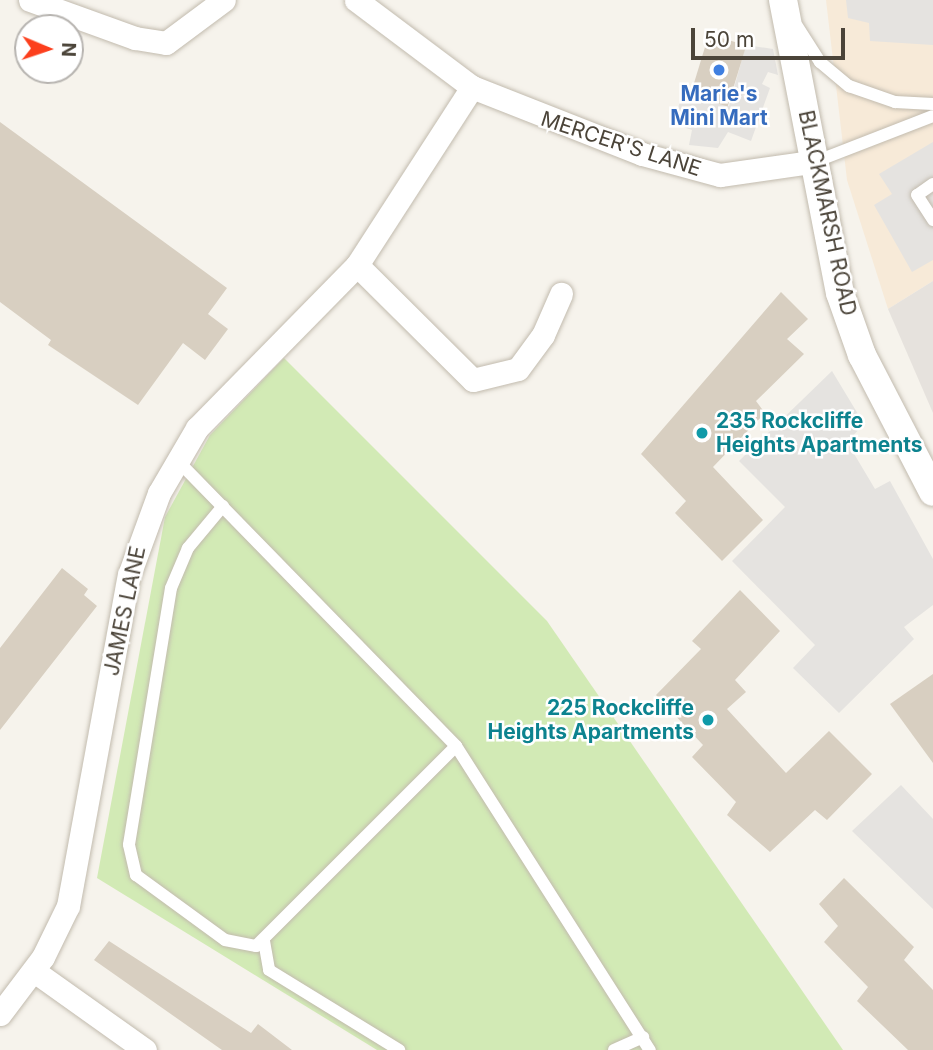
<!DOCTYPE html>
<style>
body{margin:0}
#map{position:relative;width:933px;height:1050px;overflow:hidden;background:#f6f3ec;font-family:Inter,sans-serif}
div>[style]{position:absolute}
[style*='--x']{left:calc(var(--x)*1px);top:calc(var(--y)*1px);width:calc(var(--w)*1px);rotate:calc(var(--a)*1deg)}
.commercial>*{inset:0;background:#f7ead8}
.industrial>*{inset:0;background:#e6e2dd}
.green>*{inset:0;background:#d2eab5}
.parking>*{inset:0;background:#e5e3e0}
.building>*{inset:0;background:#d8cfc1;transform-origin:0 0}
.roads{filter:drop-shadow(0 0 2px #c2bbae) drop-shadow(0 0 2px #c2bbae)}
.service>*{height:12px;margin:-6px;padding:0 6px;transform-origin:6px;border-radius:6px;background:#fff}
.minor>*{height:23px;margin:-11.5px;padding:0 11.5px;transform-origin:11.5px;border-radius:11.5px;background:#fff}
.tertiary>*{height:28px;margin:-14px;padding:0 14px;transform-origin:14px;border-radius:14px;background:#fff}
.dots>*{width:19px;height:19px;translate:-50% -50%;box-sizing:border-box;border:4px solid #fff;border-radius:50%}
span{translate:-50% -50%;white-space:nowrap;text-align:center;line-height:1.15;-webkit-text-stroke:5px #fff;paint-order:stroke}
.shop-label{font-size:21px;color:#366cbe;font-weight:700}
.street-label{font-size:21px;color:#4b4439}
.culture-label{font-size:21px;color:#0d838f;font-weight:700}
.left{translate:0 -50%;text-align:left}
.right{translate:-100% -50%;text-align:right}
.north{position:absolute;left:14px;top:14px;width:70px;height:70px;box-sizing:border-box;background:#fff;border:2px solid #b7b4b0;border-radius:50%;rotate:92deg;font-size:19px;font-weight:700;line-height:28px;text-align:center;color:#4b4439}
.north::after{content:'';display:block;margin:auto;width:24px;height:32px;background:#fc3f1d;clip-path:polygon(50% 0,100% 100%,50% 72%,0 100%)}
.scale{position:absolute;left:691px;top:28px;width:154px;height:32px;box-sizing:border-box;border:4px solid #4b4439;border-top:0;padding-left:9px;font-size:21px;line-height:24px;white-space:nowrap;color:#4b4439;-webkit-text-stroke:5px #fff;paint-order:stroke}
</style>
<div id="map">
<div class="commercial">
<i style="clip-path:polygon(826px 0,933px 0,933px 281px,888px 309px,847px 180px)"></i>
</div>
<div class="industrial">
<i style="clip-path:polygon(933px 281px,933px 413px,888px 309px)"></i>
</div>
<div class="green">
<i style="clip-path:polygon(284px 358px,547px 621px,843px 1050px,377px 1050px,97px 878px,165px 517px,210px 435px)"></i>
</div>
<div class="parking">
<i style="clip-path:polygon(846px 0,933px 0,933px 45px,870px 41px,869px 23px,848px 18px)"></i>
<i style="clip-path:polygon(746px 45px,773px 49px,778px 75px,768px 72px,762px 84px,770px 88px,751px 141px,728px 132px,718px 148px,689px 145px,692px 130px,674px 124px,682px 93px,729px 106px)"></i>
<i style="clip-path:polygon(933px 142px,933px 260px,912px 272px,874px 205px,892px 194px,879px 174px)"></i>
<i style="clip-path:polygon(832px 371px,864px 424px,847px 442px,875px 489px,890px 481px,933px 559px,933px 605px,904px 627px,914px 639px,839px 713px,793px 668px,815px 645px,732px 561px,785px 507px,739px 461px)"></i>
<i style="clip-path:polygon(901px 785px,933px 819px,933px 909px,852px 831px)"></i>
</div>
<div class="building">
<i style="left:709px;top:34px;width:39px;height:64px;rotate:17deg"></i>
<i style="clip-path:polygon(0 122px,227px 288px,208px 314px,228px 329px,205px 360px,183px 343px,138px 405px,48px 345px,51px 340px,0 302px)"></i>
<i style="clip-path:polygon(781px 292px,808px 319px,787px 339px,804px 354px,756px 401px,765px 413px,713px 467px,763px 520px,722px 561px,675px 513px,686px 501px,641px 454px)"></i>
<i style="clip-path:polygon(62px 568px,88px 589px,84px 595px,97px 606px,0 730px,0 648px)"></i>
<i style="clip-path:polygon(740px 590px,780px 631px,735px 680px,746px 692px,727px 709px,786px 773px,829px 731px,872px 774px,827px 820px,815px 810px,770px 852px,727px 815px,736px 802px,692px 757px,703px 745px,656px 695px,701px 649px,692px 641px)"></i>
<i style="clip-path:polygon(933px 674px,933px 763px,890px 704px)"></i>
<i style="clip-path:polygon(844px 878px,914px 947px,904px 960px,933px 990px,933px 1050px,908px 1050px,857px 1001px,868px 987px,824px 942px,838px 926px,819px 904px)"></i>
<i style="clip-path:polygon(109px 941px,251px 1033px,258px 1024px,292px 1050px,222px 1050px,94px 960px)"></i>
</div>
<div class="roads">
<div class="service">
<i style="--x:797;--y:26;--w:43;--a:57.4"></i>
<i style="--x:820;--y:62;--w:38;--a:40"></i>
<i style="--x:849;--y:86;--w:49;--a:19.2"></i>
<i style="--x:895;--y:102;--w:38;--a:3"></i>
<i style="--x:817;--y:161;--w:124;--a:-21.2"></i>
<i style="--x:933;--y:184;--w:19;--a:145"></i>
<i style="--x:917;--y:195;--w:30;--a:57"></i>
<i style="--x:176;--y:459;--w:401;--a:45.7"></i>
<i style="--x:456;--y:746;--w:361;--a:57.5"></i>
<i style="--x:223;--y:506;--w:55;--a:129.8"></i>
<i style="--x:188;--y:548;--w:43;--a:113"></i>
<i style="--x:171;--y:588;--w:260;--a:99.3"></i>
<i style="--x:129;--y:845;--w:31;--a:77"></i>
<i style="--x:136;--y:875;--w:110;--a:36.1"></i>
<i style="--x:225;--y:940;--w:32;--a:11"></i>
<i style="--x:256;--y:946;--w:283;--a:-45"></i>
<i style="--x:264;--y:941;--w:29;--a:80"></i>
<i style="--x:269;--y:970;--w:153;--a:31.6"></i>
<i style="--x:614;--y:1050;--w:32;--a:-24"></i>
</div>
<div class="minor">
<i style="--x:30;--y:0;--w:112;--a:19.9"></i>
<i style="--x:135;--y:38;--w:31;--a:9"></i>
<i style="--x:166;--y:43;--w:72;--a:-36.6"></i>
<i style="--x:356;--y:0;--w:145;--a:36.9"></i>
<i style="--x:472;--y:87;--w:183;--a:21.5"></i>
<i style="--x:642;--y:154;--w:81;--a:15.1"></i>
<i style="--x:720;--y:175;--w:98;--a:-8.2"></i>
<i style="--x:357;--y:265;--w:163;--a:44.8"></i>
<i style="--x:473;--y:380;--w:46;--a:-13.7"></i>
<i style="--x:518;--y:369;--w:42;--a:-53.7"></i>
<i style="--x:543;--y:335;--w:45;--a:-66.3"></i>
<i style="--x:34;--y:971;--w:136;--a:35.4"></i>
<i style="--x:0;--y:1014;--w:71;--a:-53"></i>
<i style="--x:43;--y:957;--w:57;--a:-63.9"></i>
<i style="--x:68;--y:906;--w:337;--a:-79.6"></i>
<i style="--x:129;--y:575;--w:87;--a:-69.9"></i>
<i style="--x:159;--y:493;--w:75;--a:-59.7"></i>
<i style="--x:197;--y:428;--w:228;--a:-45.5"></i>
<i style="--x:357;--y:265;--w:212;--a:-57.1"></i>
</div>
<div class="tertiary">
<i style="--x:783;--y:0;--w:298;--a:79"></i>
<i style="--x:840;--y:293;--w:66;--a:70.5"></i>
<i style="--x:862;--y:355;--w:154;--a:62.6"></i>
</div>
</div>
<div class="dots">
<i style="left:719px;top:70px;background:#3f7fe0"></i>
<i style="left:702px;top:433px;background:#0f9aa8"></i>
<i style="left:708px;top:720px;background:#0f9aa8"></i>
</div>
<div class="shop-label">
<span style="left:719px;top:106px">Marie's<br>Mini Mart</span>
</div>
<div class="street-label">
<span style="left:621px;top:144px;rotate:18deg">MERCER'S LANE</span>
<span style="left:827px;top:213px;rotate:78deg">BLACKMARSH ROAD</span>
<span style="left:125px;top:611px;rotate:-78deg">JAMES LANE</span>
</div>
<div class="culture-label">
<span class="left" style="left:716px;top:433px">235 Rockcliffe<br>Heights Apartments</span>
<span class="right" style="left:694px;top:720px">225 Rockcliffe<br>Heights Apartments</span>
</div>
<div class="north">N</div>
<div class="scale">50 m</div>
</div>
